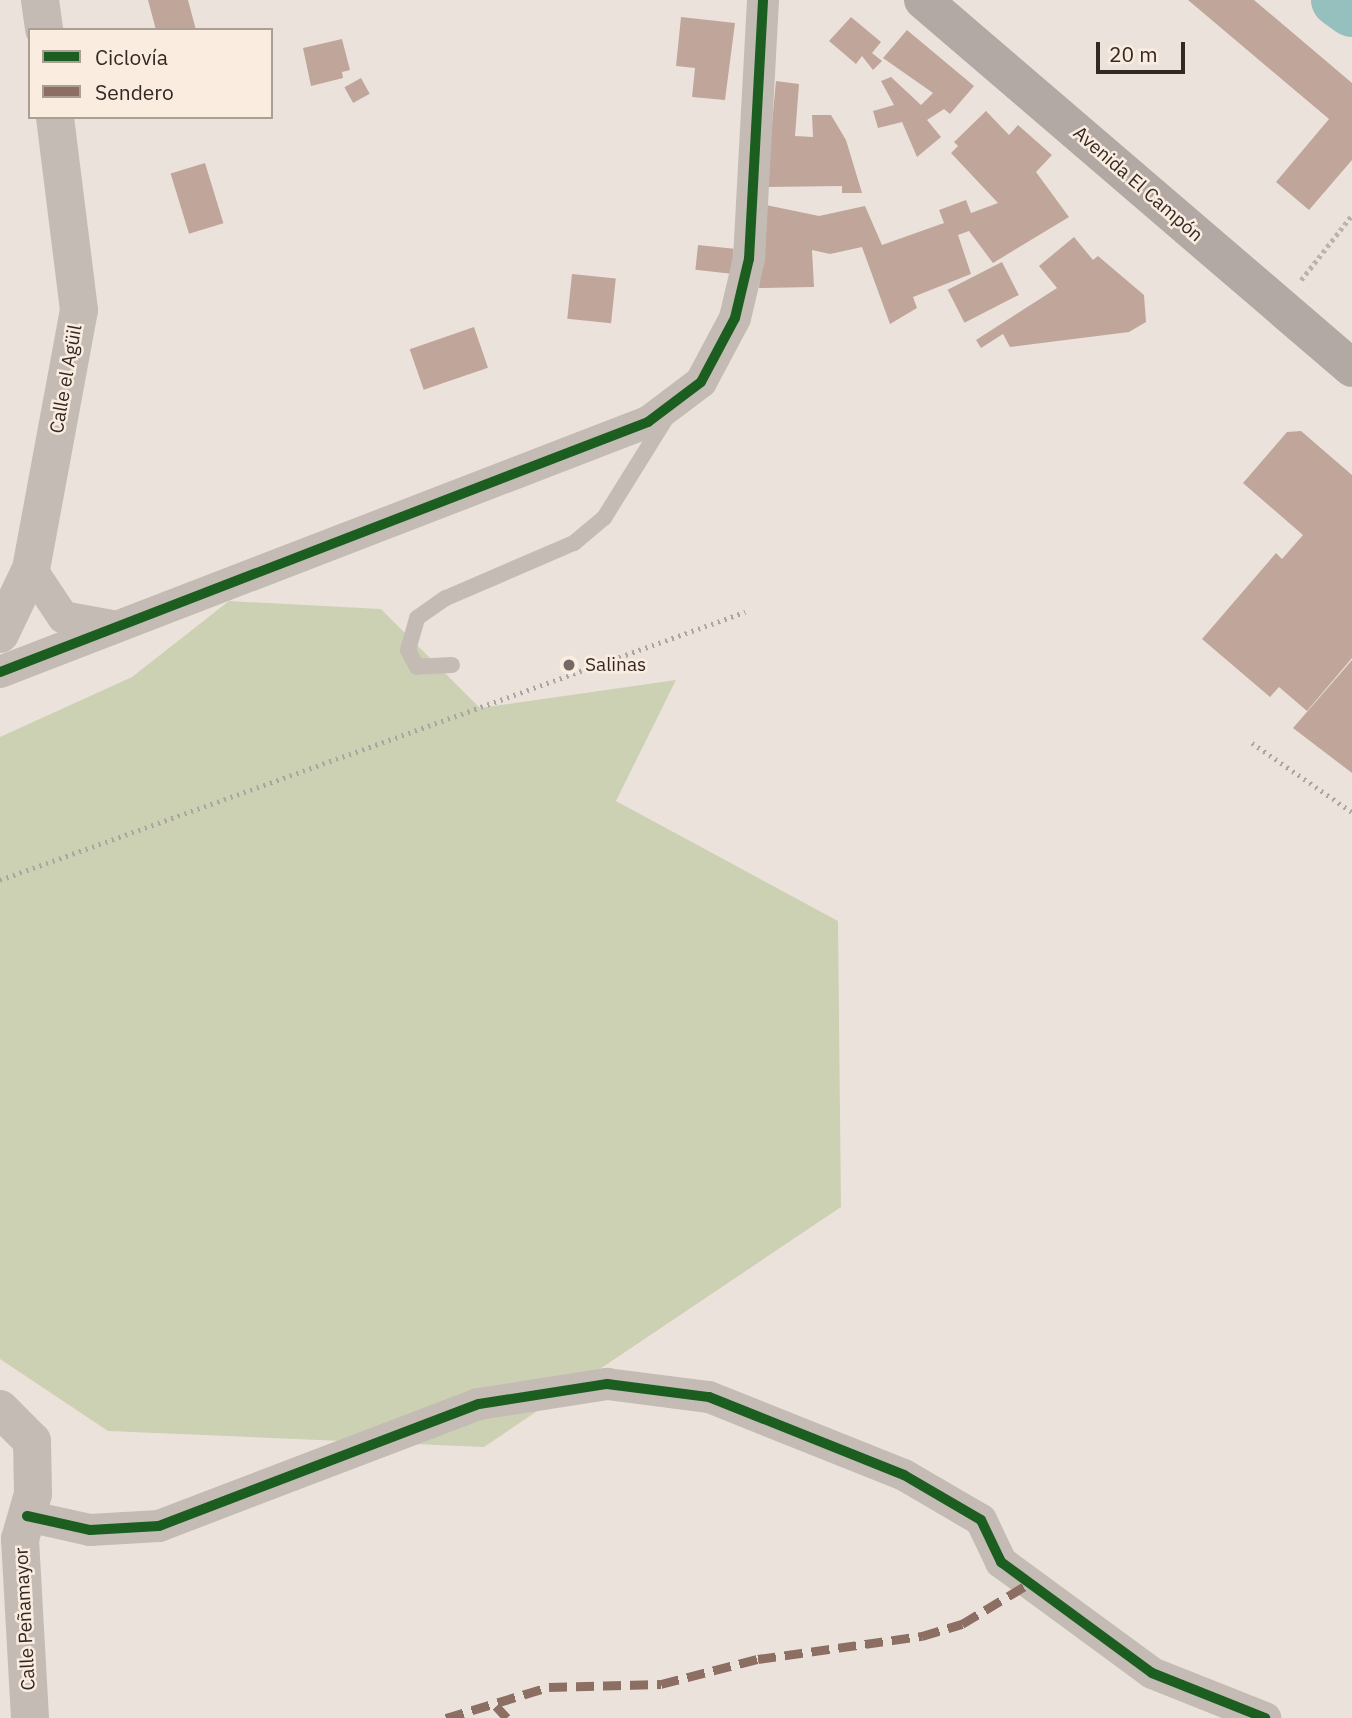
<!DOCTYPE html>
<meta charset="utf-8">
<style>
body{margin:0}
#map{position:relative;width:1352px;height:1718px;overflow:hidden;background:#ebe3db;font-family:"IBM Plex Sans",sans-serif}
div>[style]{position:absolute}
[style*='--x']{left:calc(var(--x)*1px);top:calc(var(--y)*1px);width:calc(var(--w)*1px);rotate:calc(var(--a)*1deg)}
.green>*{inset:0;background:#cdd1b4}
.river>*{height:54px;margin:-27px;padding:0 27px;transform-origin:27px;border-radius:27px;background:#96c0be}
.building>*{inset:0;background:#c0a59b;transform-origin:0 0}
.path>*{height:4.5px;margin-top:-2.25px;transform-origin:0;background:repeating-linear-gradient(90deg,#bdb3ad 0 3.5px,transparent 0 7px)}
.service>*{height:16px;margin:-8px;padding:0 8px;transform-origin:8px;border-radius:8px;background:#c4bbb5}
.minor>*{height:32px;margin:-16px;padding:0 16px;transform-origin:16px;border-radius:16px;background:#c4bbb5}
.tertiary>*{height:38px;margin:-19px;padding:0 19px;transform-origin:19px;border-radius:19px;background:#c4bbb5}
.primary>*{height:38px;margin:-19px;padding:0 19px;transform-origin:19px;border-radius:19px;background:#b2a9a4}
.rail>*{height:5px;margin-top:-2.5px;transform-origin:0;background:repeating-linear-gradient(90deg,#aba49f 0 2px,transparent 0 7px)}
.quiet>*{height:9px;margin-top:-4.5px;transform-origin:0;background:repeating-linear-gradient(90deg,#8d6e63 0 18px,transparent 0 27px)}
.cycleway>*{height:10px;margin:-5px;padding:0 5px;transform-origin:5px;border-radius:5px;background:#1b5e20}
.dots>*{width:19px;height:19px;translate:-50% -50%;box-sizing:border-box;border:4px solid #faede0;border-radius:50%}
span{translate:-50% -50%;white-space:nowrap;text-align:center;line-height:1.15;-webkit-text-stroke:5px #faede0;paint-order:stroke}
.street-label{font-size:19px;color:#342824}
.poi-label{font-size:19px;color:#342824}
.left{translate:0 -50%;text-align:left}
.legend{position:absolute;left:28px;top:28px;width:245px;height:91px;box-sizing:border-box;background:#faede0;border:2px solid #ab9e95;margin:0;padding:9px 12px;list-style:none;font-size:21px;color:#342824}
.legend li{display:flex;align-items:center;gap:14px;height:35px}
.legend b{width:35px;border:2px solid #ab9e95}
.scale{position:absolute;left:1096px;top:42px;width:89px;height:32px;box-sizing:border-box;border:4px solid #342824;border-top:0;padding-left:9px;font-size:21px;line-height:24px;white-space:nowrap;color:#342824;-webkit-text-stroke:5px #faede0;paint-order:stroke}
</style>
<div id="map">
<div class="green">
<i style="clip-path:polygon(229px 601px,381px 609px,480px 708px,676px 680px,616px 801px,838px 921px,841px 1207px,484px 1447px,108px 1431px,0 1359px,0 737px,132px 677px)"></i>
</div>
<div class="river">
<i style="--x:1338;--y:0;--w:17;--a:36"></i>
</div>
<div class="building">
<i style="clip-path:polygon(148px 0,188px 0,196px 30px,156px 30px)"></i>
<i style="clip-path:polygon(1188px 0,1254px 0,1352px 83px,1352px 160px,1309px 210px,1276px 182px,1329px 119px)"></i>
<i style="clip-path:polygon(681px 17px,735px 23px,725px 100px,692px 97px,695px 68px,676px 66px)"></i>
<i style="clip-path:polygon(851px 17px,881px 42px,872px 53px,882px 61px,873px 70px,862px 56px,856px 64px,829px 41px)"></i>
<i style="clip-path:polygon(907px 30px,974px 86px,950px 114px,944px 109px,927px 120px,941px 137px,917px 157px,902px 122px,878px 128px,873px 111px,894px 105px,881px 81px,891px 77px,921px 105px,933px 93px,883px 58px)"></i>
<i style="clip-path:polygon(342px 39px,350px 70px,342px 72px,343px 78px,311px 86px,303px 48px)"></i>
<i style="left:361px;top:78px;width:18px;height:19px;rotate:61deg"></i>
<i style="clip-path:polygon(776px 81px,799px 84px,795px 136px,813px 137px,812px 115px,831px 115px,846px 140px,862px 193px,842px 193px,842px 186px,766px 187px)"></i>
<i style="clip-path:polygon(986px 111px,1009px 135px,1018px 125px,1052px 155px,1036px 172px,1069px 217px,993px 263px,969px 231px,958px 235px,971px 274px,913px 297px,917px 308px,890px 324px,862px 247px,830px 254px,812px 250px,814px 287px,759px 288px,766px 205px,819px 216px,865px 206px,882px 245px,944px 223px,939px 210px,966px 200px,971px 213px,998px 203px,951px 153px,958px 146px,954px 142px)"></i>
<i style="left:205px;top:163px;width:63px;height:36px;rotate:73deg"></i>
<i style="clip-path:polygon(1074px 237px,1093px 260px,1098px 256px,1144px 295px,1146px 322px,1129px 332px,1010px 347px,1003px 334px,981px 348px,976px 340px,1057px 288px,1039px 266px)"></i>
<i style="left:698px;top:245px;width:36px;height:25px;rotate:6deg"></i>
<i style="left:1002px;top:262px;width:37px;height:61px;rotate:63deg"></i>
<i style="left:572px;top:274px;width:44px;height:45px;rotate:6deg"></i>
<i style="left:474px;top:327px;width:43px;height:68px;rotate:71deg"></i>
<i style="clip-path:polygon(1301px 431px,1352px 475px,1352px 658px,1307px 711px,1279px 687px,1270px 697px,1202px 639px,1276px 553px,1282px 559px,1303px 535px,1243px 483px,1287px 432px)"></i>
<i style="clip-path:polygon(1352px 660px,1352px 773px,1293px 728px)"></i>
</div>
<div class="path">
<i style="--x:1301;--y:280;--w:83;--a:-51.9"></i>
</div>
<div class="service">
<i style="--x:452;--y:665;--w:35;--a:177"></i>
<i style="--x:417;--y:667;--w:19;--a:-118"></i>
<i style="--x:408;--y:650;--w:33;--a:-74"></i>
<i style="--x:417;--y:618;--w:35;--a:-35"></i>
<i style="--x:446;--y:598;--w:139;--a:-23.3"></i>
<i style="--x:574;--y:543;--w:39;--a:-40"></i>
<i style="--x:604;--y:518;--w:115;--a:-58.1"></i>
</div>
<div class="minor">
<i style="--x:31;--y:569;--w:58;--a:56.3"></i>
<i style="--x:63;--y:617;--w:50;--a:10.4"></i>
<i style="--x:0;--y:672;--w:695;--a:-21.1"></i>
<i style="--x:648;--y:422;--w:66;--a:-37"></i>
<i style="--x:701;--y:382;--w:72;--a:-62"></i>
<i style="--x:735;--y:318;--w:61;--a:-76.7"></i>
<i style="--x:749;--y:259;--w:259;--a:-86.9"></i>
<i style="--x:27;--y:1516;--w:65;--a:12.5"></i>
<i style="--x:90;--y:1530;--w:69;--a:-3.3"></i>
<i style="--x:159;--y:1526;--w:342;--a:-20.9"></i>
<i style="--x:479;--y:1404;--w:130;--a:-8.9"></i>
<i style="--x:607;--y:1384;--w:103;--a:7.3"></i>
<i style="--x:709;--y:1397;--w:210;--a:21.8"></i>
<i style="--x:904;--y:1475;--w:89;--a:30.3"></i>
<i style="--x:981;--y:1520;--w:47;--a:64.5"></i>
<i style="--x:1001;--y:1562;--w:187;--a:36.3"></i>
<i style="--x:1152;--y:1673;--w:122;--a:21.7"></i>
</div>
<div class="tertiary">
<i style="--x:40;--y:0;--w:30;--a:82"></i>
<i style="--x:0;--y:634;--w:72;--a:-64.5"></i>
<i style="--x:31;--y:569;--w:263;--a:-79.5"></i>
<i style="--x:79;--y:310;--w:194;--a:-97.1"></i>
<i style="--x:0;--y:1409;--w:45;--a:45"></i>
<i style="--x:32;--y:1441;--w:53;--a:88.9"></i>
<i style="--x:33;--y:1494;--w:47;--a:106.1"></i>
<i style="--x:20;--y:1539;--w:179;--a:86.8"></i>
</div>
<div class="primary">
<i style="--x:923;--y:0;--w:565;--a:40.62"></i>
</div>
<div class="rail">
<i style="--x:1252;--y:743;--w:121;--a:34.6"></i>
<i style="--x:0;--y:880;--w:792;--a:-19.79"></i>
</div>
<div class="quiet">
<i style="--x:496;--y:1706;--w:16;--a:47"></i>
<i style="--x:446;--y:1718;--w:108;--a:-16.8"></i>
<i style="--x:549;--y:1687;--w:112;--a:-1.5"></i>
<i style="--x:661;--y:1684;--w:100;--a:-14.5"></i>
<i style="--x:758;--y:1659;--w:166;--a:-8"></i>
<i style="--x:922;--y:1636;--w:42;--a:-16.7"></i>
<i style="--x:962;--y:1624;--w:79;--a:-31.1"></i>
</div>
<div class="cycleway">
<i style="--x:0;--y:672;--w:695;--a:-21.1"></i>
<i style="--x:648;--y:422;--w:66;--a:-37"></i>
<i style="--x:701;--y:382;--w:72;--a:-62"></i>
<i style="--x:735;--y:318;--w:61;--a:-76.7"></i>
<i style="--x:749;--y:259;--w:259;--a:-86.9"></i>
<i style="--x:27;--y:1516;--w:65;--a:12.5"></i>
<i style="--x:90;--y:1530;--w:69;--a:-3.3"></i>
<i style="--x:159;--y:1526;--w:342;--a:-20.9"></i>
<i style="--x:479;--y:1404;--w:130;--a:-8.9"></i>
<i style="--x:607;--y:1384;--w:103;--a:7.3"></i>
<i style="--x:709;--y:1397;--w:210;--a:21.8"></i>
<i style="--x:904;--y:1475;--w:89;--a:30.3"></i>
<i style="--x:981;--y:1520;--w:47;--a:64.5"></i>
<i style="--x:1001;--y:1562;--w:187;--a:36.3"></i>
<i style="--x:1152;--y:1673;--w:122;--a:21.7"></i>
</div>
<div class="dots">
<i style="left:569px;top:665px;background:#746964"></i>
</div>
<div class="street-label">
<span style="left:1138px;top:184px;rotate:41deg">Avenida El Campón</span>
<span style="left:66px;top:379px;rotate:-80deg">Calle el Agüil</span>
<span style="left:25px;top:1619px;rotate:-93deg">Calle Peñamayor</span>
</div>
<div class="poi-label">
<span class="left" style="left:585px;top:665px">Salinas</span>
</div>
<ul class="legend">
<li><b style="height:9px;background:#1b5e20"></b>Ciclovía</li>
<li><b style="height:9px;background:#8d6e63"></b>Sendero</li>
</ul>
<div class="scale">20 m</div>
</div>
